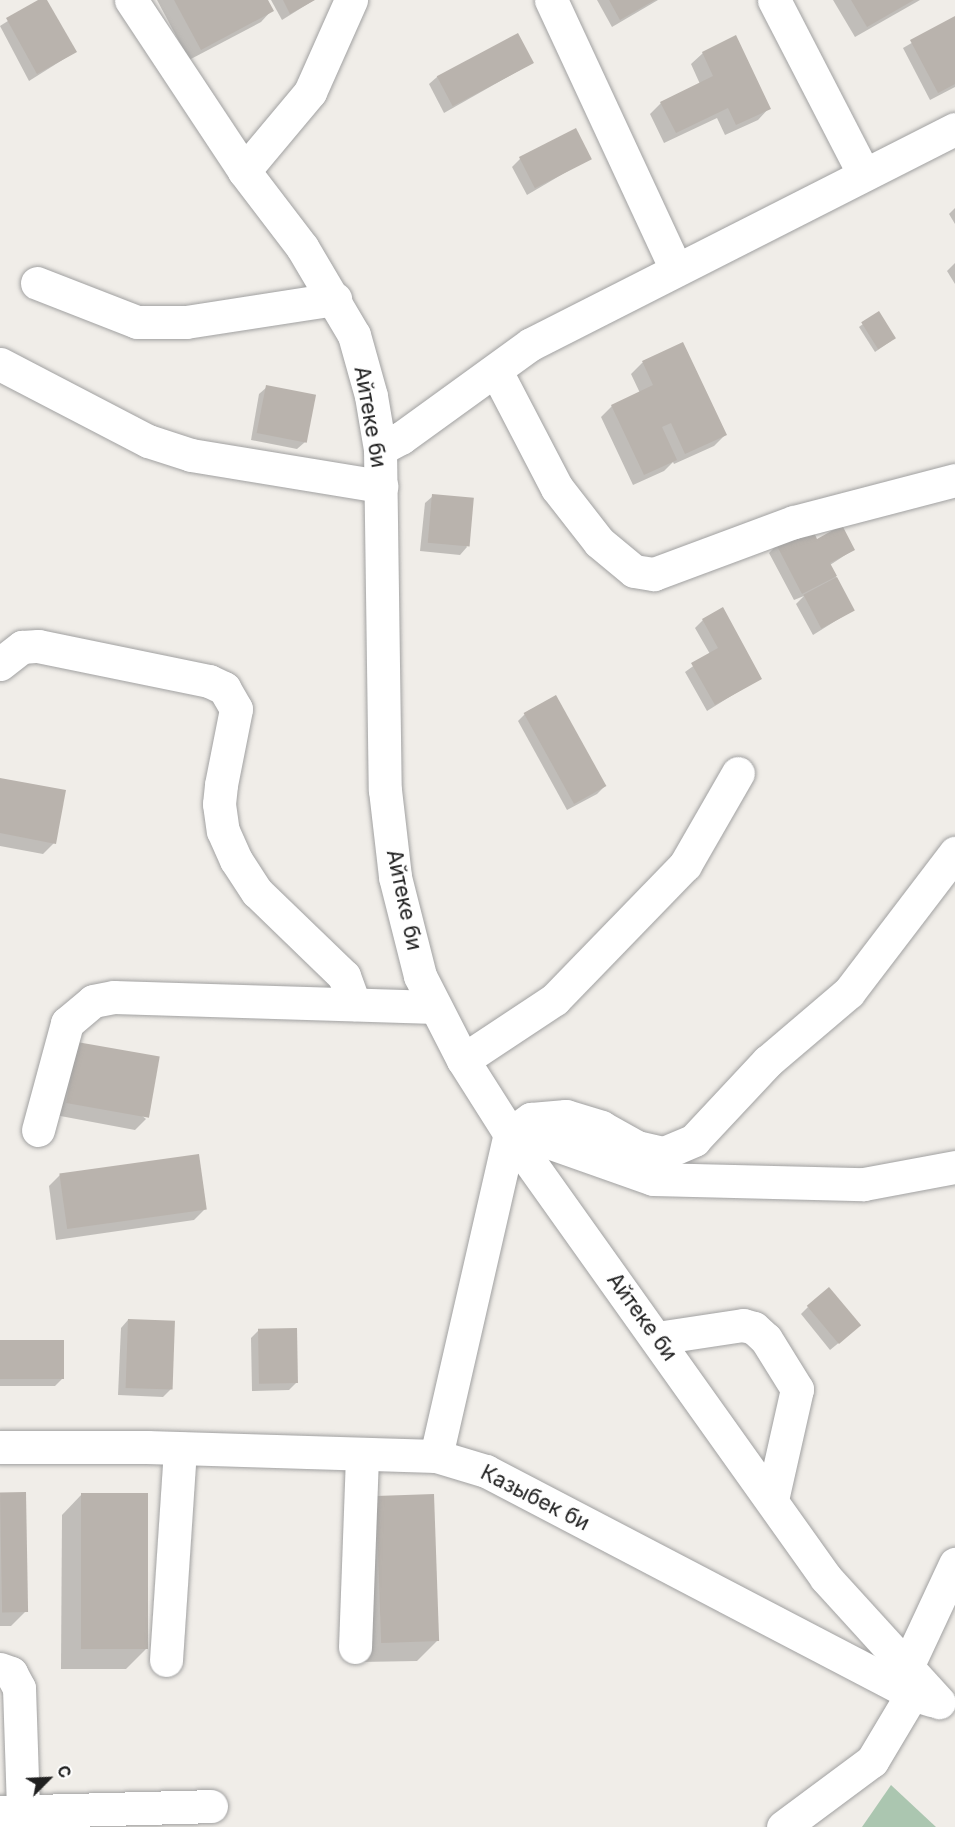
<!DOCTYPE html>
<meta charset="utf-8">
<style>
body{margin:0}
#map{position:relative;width:955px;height:1827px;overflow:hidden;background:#f0ede8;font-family:Inter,sans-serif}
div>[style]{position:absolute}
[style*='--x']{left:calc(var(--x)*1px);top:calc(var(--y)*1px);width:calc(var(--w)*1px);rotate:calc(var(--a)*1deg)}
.cemetery>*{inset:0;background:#abc6b0}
.shadow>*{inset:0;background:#0003}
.building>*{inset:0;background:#b9b3ad;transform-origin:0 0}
.roads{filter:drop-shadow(0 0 2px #a1a1a1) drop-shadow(0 0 2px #a1a1a1)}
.minor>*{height:33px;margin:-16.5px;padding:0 16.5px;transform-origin:16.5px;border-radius:16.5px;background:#fff}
span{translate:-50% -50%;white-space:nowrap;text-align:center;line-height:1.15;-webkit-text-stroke:6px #fff;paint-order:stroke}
.street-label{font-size:21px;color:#202020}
.north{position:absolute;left:18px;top:1749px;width:60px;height:60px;-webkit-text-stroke:4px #fff;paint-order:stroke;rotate:66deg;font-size:16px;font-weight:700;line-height:24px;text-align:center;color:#202020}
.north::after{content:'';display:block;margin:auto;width:21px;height:27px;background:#202020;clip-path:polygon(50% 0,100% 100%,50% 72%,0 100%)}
</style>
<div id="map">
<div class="cemetery">
<i style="clip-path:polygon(891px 1785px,936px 1827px,862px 1827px)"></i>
</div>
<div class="shadow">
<i style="clip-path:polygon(41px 0,45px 0,75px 52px,29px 81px,0 26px)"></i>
<i style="clip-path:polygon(157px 0,267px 0,272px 10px,261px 22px,189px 60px)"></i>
<i style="clip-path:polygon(271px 0,314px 0,282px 20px)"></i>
<i style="clip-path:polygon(597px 0,658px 0,612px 27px)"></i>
<i style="clip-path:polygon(833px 0,920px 0,855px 37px)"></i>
<i style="clip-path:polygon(955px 18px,955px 87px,930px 100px,903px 48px)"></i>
<i style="clip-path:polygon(703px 53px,769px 108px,758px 120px,725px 135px,717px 118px,664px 143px,650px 114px,661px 103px,700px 84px,691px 64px)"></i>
<i style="clip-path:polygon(532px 63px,444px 113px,429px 84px,437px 77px)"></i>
<i style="clip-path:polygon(590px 158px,527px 195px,512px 167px,520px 159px)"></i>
<i style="clip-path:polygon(955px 208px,955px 224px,949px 214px)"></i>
<i style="clip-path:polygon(955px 263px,955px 284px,947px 271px)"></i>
<i style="clip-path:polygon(863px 324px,891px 341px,875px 352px,859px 327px)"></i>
<i style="clip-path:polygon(682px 344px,725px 435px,714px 446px,674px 464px,673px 462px,664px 471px,633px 485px,601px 417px,612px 406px,640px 393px,631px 374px,642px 363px)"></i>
<i style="clip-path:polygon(267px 387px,305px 442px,297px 449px,251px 440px,259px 394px)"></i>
<i style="clip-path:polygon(433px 496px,467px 547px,460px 555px,420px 551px,425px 503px)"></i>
<i style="clip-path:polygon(777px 545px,853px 550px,830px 565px,853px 610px,813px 635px,796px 604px,804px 596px,794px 600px,769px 553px)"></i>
<i style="clip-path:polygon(703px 620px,760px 678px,707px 711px,685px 672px,710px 654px,695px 628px)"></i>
<i style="clip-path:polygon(525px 714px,605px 786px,597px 794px,567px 810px,518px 721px)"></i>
<i style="clip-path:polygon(0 779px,54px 843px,43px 854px,0 846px)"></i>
<i style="clip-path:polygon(66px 1055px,146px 1119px,135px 1130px,55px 1115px)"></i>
<i style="clip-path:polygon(60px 1175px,205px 1209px,194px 1220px,56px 1240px,49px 1186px)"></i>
<i style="clip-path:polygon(808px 1307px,852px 1332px,830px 1350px,801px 1314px)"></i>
<i style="clip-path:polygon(128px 1320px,171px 1389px,163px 1397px,118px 1395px,121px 1328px)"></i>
<i style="clip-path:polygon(259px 1330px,296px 1383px,289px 1390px,252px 1391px,251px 1338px)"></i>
<i style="clip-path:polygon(0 1342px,62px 1379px,55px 1386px,0 1386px)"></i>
<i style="clip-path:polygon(0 1494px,26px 1611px,11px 1626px,0 1626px)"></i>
<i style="clip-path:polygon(82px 1494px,146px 1649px,126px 1669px,61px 1669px,62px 1515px)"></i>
<i style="clip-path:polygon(376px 1497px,437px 1641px,417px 1661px,360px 1662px,356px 1517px)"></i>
</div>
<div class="building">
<i style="clip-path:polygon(38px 0,47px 0,77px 52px,37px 74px,6px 18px)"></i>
<i style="clip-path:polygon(174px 0,268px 0,274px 11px,201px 50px)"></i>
<i style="clip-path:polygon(283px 0,315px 0,290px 14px)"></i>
<i style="clip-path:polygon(609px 0,655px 0,620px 20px)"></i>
<i style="clip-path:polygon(851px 0,914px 0,867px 27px)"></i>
<i style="clip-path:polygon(955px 16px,955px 84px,938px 93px,910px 40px)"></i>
<i style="left:518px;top:33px;width:34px;height:92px;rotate:62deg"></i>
<i style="clip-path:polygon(736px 35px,771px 109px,736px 125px,728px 108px,676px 133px,660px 102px,713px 76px,702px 52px)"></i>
<i style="left:576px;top:128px;width:35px;height:64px;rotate:63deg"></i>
<i style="left:879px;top:311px;width:32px;height:21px;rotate:58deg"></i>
<i style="clip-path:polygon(683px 342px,727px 435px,685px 454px,671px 423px,662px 427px,677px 460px,644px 475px,611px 405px,653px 385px,642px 361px)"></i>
<i style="left:266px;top:385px;width:51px;height:49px;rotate:11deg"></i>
<i style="left:432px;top:494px;width:42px;height:49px;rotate:5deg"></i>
<i style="clip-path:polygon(842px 525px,855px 550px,830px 563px,837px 576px,802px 594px,776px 544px,811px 526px,817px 539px)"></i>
<i style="left:837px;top:577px;width:38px;height:38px;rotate:62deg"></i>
<i style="clip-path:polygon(723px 607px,762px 679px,715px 705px,691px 663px,718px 648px,702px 619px)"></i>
<i style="left:556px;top:695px;width:104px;height:37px;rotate:61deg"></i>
<i style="clip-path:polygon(0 778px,66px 790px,56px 844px,0 833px)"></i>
<i style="left:77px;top:1042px;width:84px;height:62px;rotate:10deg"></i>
<i style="left:199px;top:1154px;width:56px;height:141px;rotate:82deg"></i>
<i style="left:829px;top:1287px;width:50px;height:29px;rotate:50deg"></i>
<i style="left:128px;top:1319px;width:47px;height:69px;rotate:2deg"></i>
<i style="left:297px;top:1328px;width:55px;height:39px;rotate:89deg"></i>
<i style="left:0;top:1340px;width:64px;height:39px"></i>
<i style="left:26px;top:1492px;width:120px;height:26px;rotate:89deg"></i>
<i style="left:81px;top:1493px;width:67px;height:156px"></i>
<i style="left:434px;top:1494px;width:147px;height:58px;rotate:88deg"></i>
</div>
<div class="roads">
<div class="minor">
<i style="--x:131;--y:0;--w:205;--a:56.5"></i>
<i style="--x:244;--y:171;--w:96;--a:52.7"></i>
<i style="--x:302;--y:247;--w:102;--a:59.4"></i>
<i style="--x:354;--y:335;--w:63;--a:74.4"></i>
<i style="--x:371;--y:396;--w:54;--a:80.4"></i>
<i style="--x:380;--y:449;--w:341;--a:89.2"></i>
<i style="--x:385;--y:790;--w:88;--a:83.4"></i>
<i style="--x:395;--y:877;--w:102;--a:75.8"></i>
<i style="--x:420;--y:976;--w:94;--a:62.9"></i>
<i style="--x:463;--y:1060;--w:88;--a:57.6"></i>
<i style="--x:510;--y:1134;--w:545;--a:54.56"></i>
<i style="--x:826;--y:1578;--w:168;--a:47.7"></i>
<i style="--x:551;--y:0;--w:297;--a:65.1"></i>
<i style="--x:774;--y:0;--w:196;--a:62.7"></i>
<i style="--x:244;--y:171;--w:103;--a:-50.1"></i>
<i style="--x:310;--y:92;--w:101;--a:-66"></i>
<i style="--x:37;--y:283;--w:107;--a:21.3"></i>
<i style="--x:137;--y:322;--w:49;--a:0"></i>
<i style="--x:186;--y:322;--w:151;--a:-8.8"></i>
<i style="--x:0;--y:364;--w:167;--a:27.5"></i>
<i style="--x:148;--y:441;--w:45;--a:18"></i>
<i style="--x:191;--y:455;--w:193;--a:9.3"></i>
<i style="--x:496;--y:371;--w:132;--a:62.5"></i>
<i style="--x:557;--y:488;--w:68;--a:52.1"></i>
<i style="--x:599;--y:542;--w:45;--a:39.6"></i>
<i style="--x:634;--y:571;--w:20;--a:9"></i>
<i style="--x:654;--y:574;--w:149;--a:-20.4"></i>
<i style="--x:794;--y:522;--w:166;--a:-14.6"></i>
<i style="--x:380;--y:449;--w:24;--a:-28"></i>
<i style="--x:401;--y:438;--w:160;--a:-35.9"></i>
<i style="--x:531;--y:344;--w:475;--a:-26.9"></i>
<i style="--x:0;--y:664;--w:28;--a:-38"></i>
<i style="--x:22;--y:647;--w:16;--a:-4"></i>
<i style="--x:38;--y:646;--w:175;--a:11.6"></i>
<i style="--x:209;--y:681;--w:17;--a:25"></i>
<i style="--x:224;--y:688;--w:24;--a:60"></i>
<i style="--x:236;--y:709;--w:77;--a:101.2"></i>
<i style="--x:221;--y:785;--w:19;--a:96"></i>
<i style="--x:219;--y:804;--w:27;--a:82"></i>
<i style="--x:223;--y:831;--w:32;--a:66"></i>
<i style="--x:236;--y:860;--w:38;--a:57"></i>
<i style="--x:257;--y:892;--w:121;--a:44"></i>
<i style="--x:344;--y:976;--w:30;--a:70"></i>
<i style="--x:463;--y:1060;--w:110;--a:-33.5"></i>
<i style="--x:555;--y:999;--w:187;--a:-45.9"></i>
<i style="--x:685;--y:865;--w:106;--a:-60.1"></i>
<i style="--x:38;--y:1130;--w:111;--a:-74.8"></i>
<i style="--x:67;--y:1023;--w:34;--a:-40"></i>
<i style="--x:93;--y:1001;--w:21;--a:-11"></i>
<i style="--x:114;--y:997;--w:321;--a:1.8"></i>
<i style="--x:517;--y:1131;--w:144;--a:19.4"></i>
<i style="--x:653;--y:1179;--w:211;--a:1.4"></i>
<i style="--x:864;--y:1184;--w:93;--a:-10.6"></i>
<i style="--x:657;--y:1338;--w:87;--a:-8.6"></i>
<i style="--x:743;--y:1325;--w:11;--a:15"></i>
<i style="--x:754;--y:1328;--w:16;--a:43"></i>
<i style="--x:766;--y:1339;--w:59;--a:58.2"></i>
<i style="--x:797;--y:1389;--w:114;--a:102.7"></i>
<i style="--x:0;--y:1447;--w:147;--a:0"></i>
<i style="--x:147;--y:1447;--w:289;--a:1.8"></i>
<i style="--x:436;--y:1456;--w:52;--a:16.7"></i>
<i style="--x:486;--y:1471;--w:481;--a:27.6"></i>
<i style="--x:912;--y:1694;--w:21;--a:17"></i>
<i style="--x:436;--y:1456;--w:330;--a:-77.1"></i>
<i style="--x:510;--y:1134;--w:26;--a:-36"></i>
<i style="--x:531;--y:1119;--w:35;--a:-5"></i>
<i style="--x:566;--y:1116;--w:37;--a:17"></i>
<i style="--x:601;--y:1127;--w:41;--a:29.1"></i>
<i style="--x:637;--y:1147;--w:28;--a:13"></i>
<i style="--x:664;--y:1153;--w:33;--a:-23"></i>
<i style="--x:694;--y:1140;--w:108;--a:-46.9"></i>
<i style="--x:768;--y:1061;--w:106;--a:-40.4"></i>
<i style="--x:849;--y:992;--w:175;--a:-52.7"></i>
<i style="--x:355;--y:1647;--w:193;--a:-87.9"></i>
<i style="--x:166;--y:1660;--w:212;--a:-86.2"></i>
<i style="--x:907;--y:1667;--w:114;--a:-65"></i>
<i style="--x:0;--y:1669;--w:12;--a:20"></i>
<i style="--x:11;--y:1673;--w:17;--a:62"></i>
<i style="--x:19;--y:1688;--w:123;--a:88.1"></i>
<i style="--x:0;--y:1812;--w:211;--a:-1.6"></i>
<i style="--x:783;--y:1827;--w:111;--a:-36.6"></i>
<i style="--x:872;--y:1761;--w:78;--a:-59.2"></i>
</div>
</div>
<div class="street-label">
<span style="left:370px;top:417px;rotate:80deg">Айтеке би</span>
<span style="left:404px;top:900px;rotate:78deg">Айтеке би</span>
<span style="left:642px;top:1317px;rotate:54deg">Айтеке би</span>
<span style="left:535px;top:1498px;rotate:27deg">Казыбек би</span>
</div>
<div class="north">С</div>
</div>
